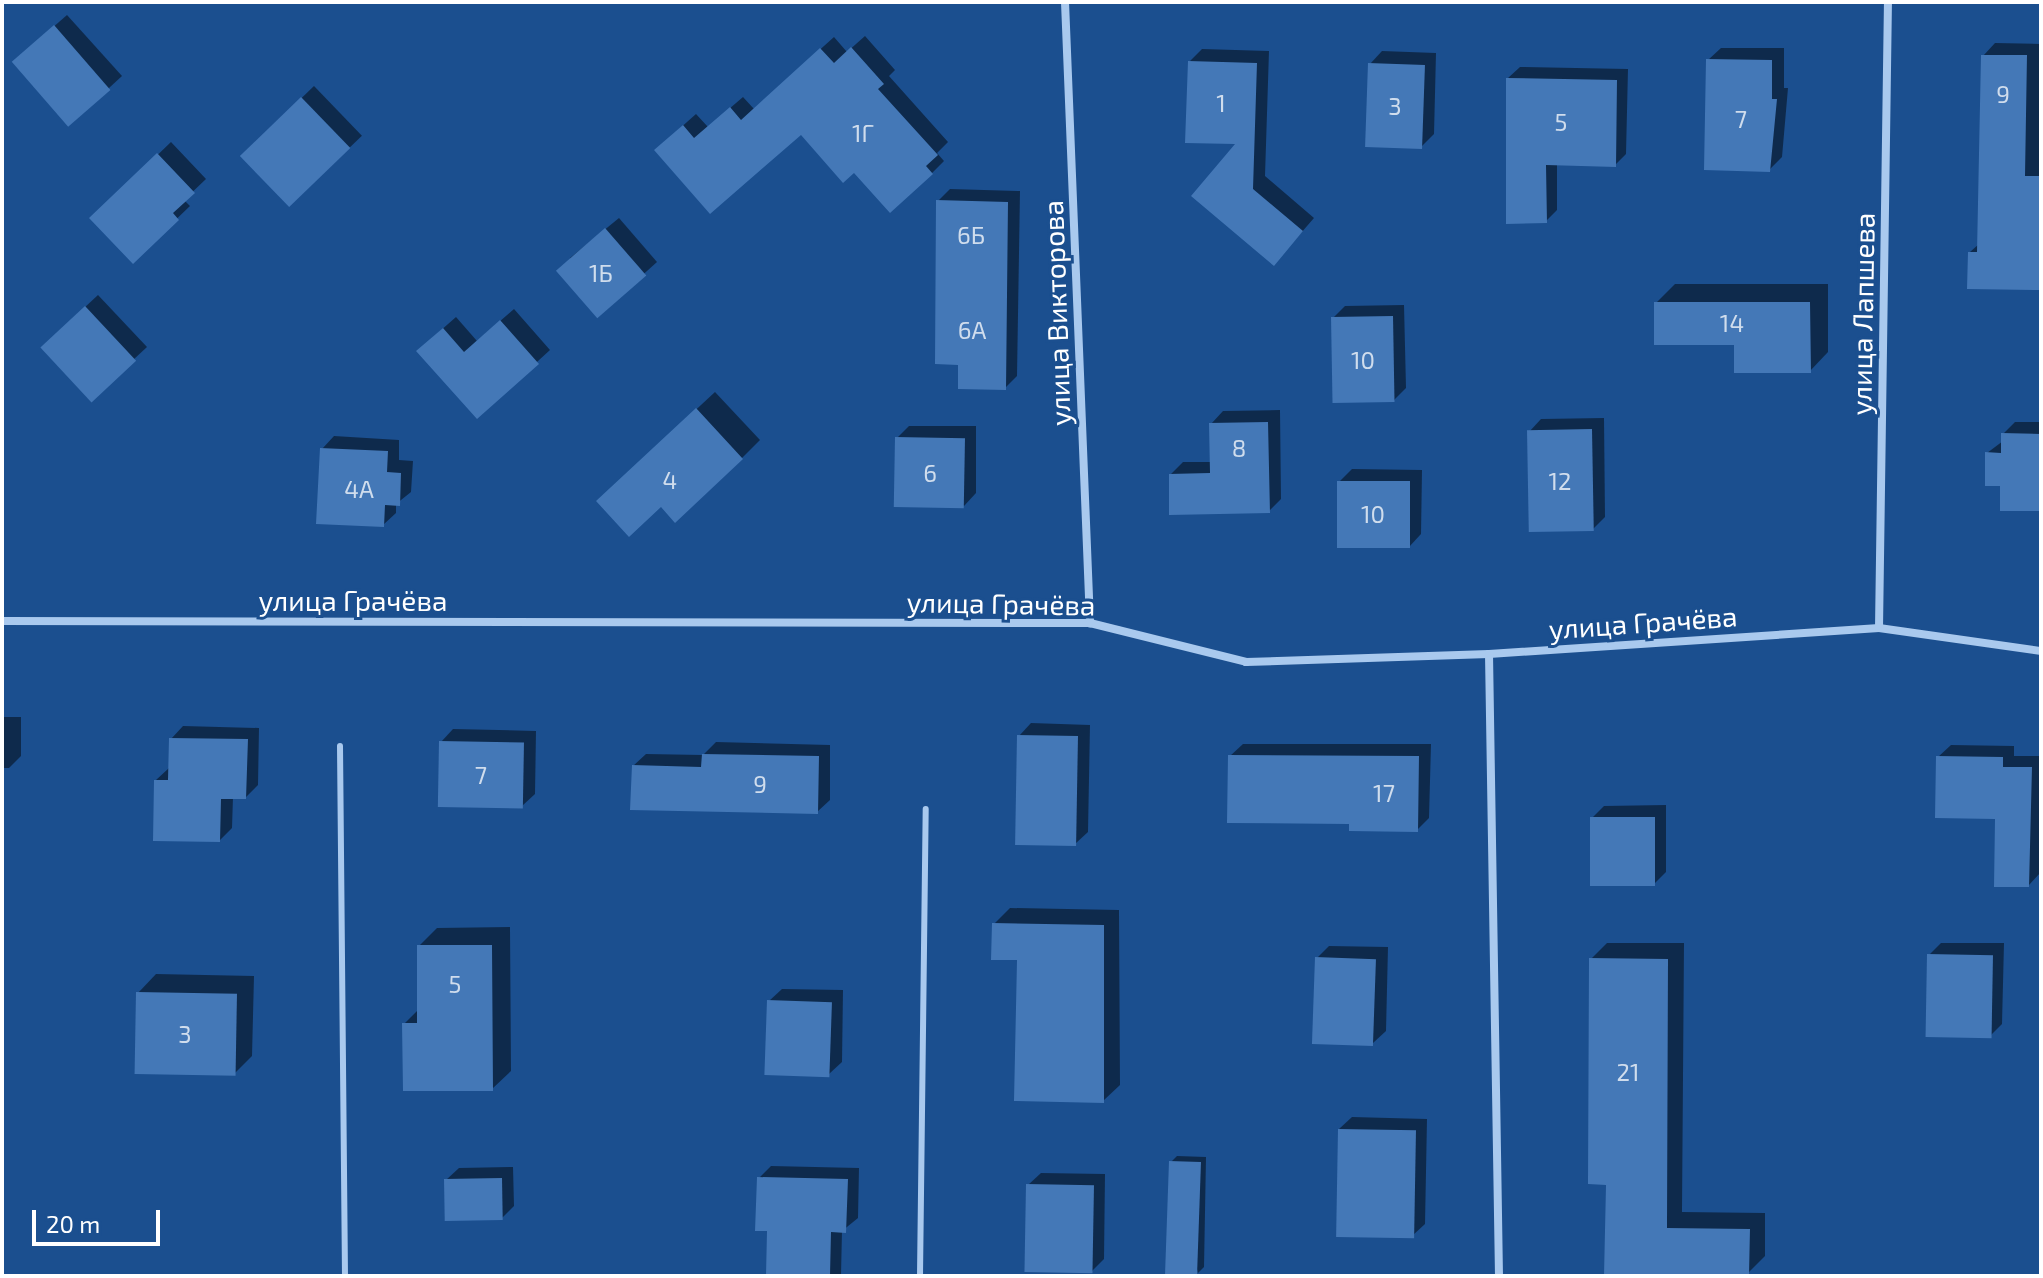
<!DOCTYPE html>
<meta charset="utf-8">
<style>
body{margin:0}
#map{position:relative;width:2043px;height:1278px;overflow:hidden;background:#1b4f8f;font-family:"Exo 2",sans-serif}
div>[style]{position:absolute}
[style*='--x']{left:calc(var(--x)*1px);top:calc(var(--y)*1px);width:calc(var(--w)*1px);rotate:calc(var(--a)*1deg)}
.shadow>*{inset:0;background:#0007;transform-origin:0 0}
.building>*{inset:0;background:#4478b7;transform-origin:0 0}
.lane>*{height:6px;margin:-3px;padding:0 3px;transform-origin:3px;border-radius:3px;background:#a9c9ee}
.street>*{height:8px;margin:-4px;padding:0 4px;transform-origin:4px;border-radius:4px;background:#a9c9ee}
span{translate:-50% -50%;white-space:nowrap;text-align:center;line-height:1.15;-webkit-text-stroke:6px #1b4f8f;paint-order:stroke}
.number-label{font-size:24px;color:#d0dded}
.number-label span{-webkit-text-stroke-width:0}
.street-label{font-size:28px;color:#fff}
.frame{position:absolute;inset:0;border:4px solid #fff;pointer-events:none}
.scale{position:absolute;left:32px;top:1210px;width:128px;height:36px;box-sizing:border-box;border:4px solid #fff;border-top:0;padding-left:10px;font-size:24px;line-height:28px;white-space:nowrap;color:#fff;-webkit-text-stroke:6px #1b4f8f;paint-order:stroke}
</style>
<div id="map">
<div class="shadow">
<i style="clip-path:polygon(67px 15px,122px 76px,70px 124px,27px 50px)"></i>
<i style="clip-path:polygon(865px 36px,895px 70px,889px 76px,948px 142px,937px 153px,944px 161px,932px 173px,854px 170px,801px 132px,710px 211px,669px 138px,696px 114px,708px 127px,743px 97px,754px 109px,834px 37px,847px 52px)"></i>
<i style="clip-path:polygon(1995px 43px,2041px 44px,2041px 288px,1970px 252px,1979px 244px,1983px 56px)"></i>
<i style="clip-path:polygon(1721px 48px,1784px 48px,1784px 88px,1788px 88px,1782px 157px,1769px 170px,1708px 60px)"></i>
<i style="clip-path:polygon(1202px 49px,1269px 51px,1265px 176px,1314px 218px,1274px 264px,1240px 142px,1189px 62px)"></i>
<i style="clip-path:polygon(1382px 51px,1436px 53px,1434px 134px,1422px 146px,1370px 64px)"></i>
<i style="clip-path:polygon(1520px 67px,1628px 69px,1626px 154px,1615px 165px,1557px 164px,1557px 210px,1546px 221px,1508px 78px)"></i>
<i style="left:314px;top:86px;width:69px;height:100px;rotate:46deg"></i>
<i style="clip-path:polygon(171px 142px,206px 179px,184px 200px,190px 206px,133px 261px,92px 218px)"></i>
<i style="clip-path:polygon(950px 189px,1020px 191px,1017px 376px,1005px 388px,960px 363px,938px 201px)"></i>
<i style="clip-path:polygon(619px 218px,657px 262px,597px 316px,570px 258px)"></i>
<i style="clip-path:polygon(1675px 284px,1828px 284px,1828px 352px,1810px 371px,1736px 343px,1656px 303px)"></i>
<i style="clip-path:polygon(98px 295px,147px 347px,91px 399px,55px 335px)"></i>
<i style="clip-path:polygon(1404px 305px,1406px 388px,1394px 400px,1333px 318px,1345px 306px)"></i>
<i style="clip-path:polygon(514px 309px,550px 350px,477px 417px,431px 339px,456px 317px,477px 341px)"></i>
<i style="clip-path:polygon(715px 392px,760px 440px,742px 458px,661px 504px,617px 483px)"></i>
<i style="clip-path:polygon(1280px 410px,1281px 499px,1269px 511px,1171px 474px,1183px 462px,1212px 462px,1211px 424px,1223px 411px)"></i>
<i style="clip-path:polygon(1604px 418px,1605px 517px,1593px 529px,1529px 432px,1541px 419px)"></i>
<i style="clip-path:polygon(2015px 422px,2041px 422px,2041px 509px,1987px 453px,2003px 441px,2003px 434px)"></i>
<i style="clip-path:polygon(909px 426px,976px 426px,976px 493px,964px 506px,897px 438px)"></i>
<i style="clip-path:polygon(334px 436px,399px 440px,399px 460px,413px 461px,411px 492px,396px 504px,396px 513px,383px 525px,322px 449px)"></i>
<i style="clip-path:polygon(1352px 469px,1422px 470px,1421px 534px,1409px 547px,1339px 482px)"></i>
<i style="clip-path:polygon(2px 717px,21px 717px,21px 756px,9px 768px,2px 768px)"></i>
<i style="clip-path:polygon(1031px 723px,1090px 725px,1088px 832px,1075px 844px,1019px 736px)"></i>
<i style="clip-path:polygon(183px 726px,259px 728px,258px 785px,246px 797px,233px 797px,232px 828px,220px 840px,156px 780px,169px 768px,171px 739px)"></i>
<i style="clip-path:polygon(453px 729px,536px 731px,535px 794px,522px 806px,441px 742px)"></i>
<i style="clip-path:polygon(716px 742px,830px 745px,830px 800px,817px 812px,633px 766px,646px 754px,703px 755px)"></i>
<i style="clip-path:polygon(1243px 744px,1431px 744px,1429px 818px,1417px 830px,1351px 822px,1230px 756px)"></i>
<i style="clip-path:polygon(1951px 745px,2014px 746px,2014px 756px,2041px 756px,2041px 872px,2029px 885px,1997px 817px,1938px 757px)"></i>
<i style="clip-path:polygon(1666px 805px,1666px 872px,1654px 884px,1592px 818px,1604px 806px)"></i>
<i style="clip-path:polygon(1010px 908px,1119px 910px,1120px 1085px,1103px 1101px,1019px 958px,994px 924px)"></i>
<i style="clip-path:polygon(510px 927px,511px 1071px,492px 1089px,404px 1024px,419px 1009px,419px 946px,437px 928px)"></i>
<i style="clip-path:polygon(1607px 943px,1684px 943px,1682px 1212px,1765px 1213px,1765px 1256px,1748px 1273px,1676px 1271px,1676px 1276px,1606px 1276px,1608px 1183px,1591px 959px)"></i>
<i style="clip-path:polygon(1941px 943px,2004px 943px,2002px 1024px,1990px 1036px,1929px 955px)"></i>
<i style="clip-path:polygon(1329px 946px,1388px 947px,1386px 1031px,1373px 1043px,1317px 958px)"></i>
<i style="clip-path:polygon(156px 974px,254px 976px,252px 1056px,234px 1074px,138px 993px)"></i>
<i style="clip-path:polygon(782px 989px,843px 990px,842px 1062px,829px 1074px,769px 1001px)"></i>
<i style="clip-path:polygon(1352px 1117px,1427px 1119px,1425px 1224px,1412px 1236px,1339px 1129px)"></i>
<i style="clip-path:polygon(1177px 1156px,1206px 1157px,1204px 1267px,1198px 1273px,1171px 1162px)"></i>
<i style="clip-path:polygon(771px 1166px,859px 1168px,858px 1218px,842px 1231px,841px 1276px,768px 1276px,769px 1229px,759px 1178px)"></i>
<i style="clip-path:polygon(513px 1167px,514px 1206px,502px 1218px,446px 1180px,459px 1168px)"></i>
<i style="clip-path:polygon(1041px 1173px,1105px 1174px,1104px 1259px,1091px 1272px,1028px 1185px)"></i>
</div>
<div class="building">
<i style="left:54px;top:25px;width:86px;height:56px;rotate:49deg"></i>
<i style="clip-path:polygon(851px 47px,884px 84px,878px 89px,938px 155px,926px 166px,933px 174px,890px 213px,854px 173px,843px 183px,801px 135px,710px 214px,654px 150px,683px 125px,694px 138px,730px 107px,741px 120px,820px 48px,834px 63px)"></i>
<i style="clip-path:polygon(1981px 55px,2027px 55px,2025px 176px,2041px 176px,2041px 290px,1967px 289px,1968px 252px,1977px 252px)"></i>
<i style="clip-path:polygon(1706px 59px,1772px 60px,1772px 99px,1777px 99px,1770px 172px,1704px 170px)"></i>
<i style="clip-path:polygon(1188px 61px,1257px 63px,1253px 189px,1303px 231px,1274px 266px,1191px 196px,1235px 144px,1185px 143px)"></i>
<i style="left:1368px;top:63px;width:57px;height:84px;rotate:2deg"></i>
<i style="clip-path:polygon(1506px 78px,1617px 80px,1616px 167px,1546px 165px,1547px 223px,1506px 224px)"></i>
<i style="left:301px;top:97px;width:71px;height:85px;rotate:46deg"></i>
<i style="clip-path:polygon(157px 153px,195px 193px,173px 213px,179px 220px,133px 264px,89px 218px)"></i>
<i style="clip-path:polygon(936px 200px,1008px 202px,1006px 390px,958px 389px,958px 365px,935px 364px)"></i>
<i style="left:605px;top:228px;width:63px;height:65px;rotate:49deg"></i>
<i style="clip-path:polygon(1654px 302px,1810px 302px,1811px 373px,1734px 373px,1734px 345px,1654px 345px)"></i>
<i style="left:85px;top:306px;width:75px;height:61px;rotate:47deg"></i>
<i style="left:1393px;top:316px;width:86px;height:62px;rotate:89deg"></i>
<i style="clip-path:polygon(500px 320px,539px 364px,477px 419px,416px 351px,443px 328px,464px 352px)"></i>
<i style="clip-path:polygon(696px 408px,743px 459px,675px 523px,661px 507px,629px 537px,596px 501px)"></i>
<i style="clip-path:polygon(1268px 422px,1270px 513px,1169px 515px,1169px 474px,1210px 473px,1209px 423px)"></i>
<i style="left:1592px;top:429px;width:102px;height:65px;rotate:89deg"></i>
<i style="clip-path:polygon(2001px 433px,2041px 434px,2041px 511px,2000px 511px,2000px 486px,1985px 486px,1985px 452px,2001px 453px)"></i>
<i style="left:895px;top:437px;width:70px;height:70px;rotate:1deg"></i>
<i style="clip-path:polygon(320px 448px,388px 451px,387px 472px,401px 473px,400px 506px,385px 505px,384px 527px,316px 524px)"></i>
<i style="left:1337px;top:481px;width:73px;height:67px"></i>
<i style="left:1017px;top:735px;width:61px;height:110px;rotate:1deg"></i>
<i style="clip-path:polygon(169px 738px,248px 739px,246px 799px,221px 799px,220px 842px,153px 841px,154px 780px,168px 780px)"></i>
<i style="left:439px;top:741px;width:85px;height:66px;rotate:1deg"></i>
<i style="clip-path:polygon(702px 754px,819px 756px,818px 814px,630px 810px,632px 765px,701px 767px)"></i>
<i style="clip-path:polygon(1228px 755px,1419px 756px,1418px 832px,1349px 831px,1349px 824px,1227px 823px)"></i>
<i style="clip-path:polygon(1936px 756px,2003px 757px,2003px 767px,2032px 767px,2029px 887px,1994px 887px,1995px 819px,1935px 818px)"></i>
<i style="left:1590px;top:817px;width:65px;height:69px"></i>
<i style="clip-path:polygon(992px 923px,1104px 925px,1104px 1103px,1014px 1101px,1017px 960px,991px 960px)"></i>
<i style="clip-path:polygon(417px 945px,492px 945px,493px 1091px,403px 1091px,402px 1023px,417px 1023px)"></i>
<i style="left:1927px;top:954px;width:66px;height:83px;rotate:1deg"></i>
<i style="left:1315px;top:957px;width:61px;height:87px;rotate:2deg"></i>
<i style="clip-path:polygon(1589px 958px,1668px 959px,1667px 1228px,1750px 1229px,1749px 1275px,1604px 1276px,1606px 1185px,1588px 1184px)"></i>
<i style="left:136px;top:992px;width:101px;height:82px;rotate:1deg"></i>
<i style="left:767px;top:1000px;width:65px;height:75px;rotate:2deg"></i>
<i style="left:1338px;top:1129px;width:78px;height:108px;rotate:1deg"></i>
<i style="left:1169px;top:1161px;width:32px;height:113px;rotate:2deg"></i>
<i style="clip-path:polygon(757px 1177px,848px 1179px,846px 1233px,831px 1232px,830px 1276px,766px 1276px,767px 1231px,755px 1231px)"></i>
<i style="left:502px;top:1178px;width:42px;height:58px;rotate:89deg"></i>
<i style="left:1026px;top:1184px;width:68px;height:88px;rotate:1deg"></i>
</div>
<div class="lane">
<i style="--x:340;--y:746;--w:530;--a:89.46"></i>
<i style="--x:920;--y:1276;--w:467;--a:-89.3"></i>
</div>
<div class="street">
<i style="--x:1065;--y:2;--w:622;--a:87.69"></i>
<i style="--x:2;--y:621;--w:1088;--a:0.11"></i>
<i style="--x:1090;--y:623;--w:161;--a:14"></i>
<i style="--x:1246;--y:662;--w:243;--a:-1.9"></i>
<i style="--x:1489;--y:654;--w:391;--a:-3.8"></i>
<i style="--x:1879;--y:628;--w:164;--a:8.1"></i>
<i style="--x:1879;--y:628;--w:626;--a:-89.18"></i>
<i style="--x:1489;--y:654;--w:622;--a:89.08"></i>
</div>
<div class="number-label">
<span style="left:2003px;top:94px">9</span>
<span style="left:1221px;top:103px">1</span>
<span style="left:1395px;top:106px">3</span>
<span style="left:1741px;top:119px">7</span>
<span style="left:1561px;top:122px">5</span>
<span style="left:863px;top:133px">1Г</span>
<span style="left:971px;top:235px">6Б</span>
<span style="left:601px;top:273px">1Б</span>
<span style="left:1732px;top:323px">14</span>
<span style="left:972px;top:330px">6А</span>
<span style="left:1363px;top:360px">10</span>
<span style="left:1239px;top:448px">8</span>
<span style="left:930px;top:473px">6</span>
<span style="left:670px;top:480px">4</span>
<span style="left:1560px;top:481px">12</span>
<span style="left:359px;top:489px">4А</span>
<span style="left:1373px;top:514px">10</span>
<span style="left:481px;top:775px">7</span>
<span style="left:760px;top:784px">9</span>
<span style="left:1384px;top:793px">17</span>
<span style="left:455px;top:984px">5</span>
<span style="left:185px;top:1034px">3</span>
<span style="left:1628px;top:1072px">21</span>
</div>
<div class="street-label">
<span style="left:1056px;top:313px;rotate:-92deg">улица Викторова</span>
<span style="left:1862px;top:314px;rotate:-89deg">улица Лапшева</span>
<span style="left:353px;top:600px">улица Грачёва</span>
<span style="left:1001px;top:603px;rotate:1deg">улица Грачёва</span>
<span style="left:1643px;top:622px;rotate:-4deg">улица Грачёва</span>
</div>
<div class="frame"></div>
<div class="scale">20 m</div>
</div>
